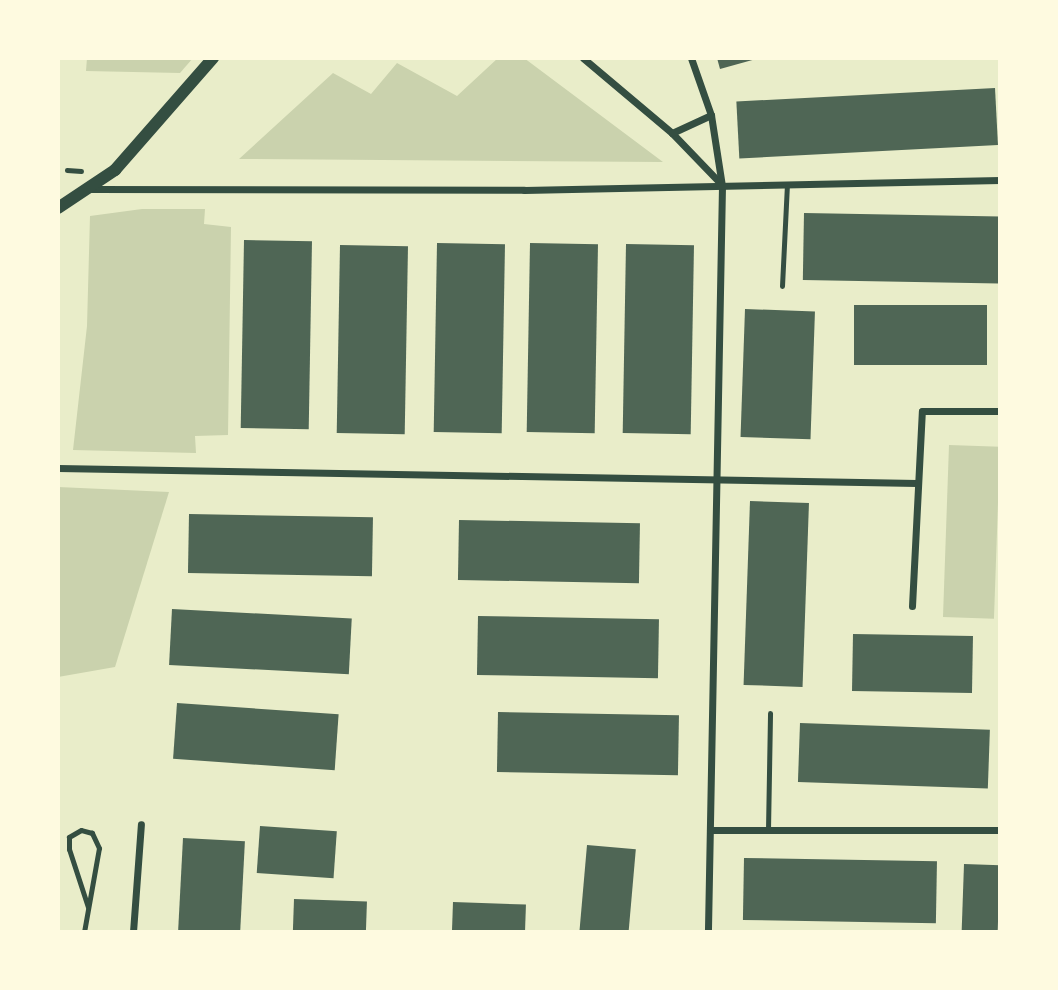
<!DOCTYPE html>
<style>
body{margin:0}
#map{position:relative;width:1058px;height:990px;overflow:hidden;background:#e9edc9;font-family:"Noto Sans",sans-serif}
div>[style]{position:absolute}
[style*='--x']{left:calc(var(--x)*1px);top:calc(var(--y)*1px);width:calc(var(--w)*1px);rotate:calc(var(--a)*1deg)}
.green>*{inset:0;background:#cad2ad;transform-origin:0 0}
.building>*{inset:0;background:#4f6655;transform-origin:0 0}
.path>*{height:4.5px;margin:-2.25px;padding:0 2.25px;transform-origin:2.25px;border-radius:2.25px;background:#344e41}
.service>*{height:5px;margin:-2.5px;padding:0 2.5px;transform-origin:2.5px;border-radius:2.5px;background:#344e41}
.minor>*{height:7px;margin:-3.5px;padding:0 3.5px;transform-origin:3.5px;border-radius:3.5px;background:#344e41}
.tertiary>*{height:12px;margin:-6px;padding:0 6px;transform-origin:6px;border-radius:6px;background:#344e41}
span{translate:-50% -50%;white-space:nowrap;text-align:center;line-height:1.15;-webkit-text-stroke:6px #fefae0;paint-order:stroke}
.frame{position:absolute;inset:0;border:60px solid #fefae0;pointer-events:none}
</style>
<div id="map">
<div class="green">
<i style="clip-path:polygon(87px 58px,193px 58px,180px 73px,86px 71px)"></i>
<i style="clip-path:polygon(498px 58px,524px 58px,663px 162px,239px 159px,333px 73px,371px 94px,397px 63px,457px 96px)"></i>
<i style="clip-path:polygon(142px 209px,205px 209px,204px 224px,231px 227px,228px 435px,195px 436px,196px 453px,73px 450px,87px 326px,90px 216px)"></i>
<i style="left:949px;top:445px;width:51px;height:172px;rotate:2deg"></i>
<i style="clip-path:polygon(58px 487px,169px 492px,115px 667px,58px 677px)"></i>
</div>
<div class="building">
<i style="clip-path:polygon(717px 58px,756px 58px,756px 59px,720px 69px)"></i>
<i style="left:995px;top:88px;width:57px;height:259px;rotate:87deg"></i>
<i style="left:804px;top:213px;width:196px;height:67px;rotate:1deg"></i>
<i style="left:244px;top:240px;width:68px;height:188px;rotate:1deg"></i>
<i style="left:437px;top:243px;width:68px;height:189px;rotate:1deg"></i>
<i style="left:530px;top:243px;width:68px;height:189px;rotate:1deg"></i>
<i style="left:626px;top:244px;width:68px;height:189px;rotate:1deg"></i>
<i style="left:340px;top:245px;width:68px;height:188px;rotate:1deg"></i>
<i style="left:854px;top:305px;width:133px;height:60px"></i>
<i style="left:745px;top:309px;width:70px;height:128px;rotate:2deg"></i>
<i style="left:750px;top:501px;width:59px;height:184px;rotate:2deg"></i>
<i style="left:189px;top:514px;width:184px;height:59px;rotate:1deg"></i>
<i style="left:459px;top:520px;width:181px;height:60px;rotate:1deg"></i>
<i style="left:172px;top:609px;width:180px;height:56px;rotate:3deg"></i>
<i style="left:478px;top:616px;width:181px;height:59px;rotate:1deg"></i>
<i style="left:853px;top:634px;width:120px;height:57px;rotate:1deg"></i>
<i style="left:177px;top:703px;width:162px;height:56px;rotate:4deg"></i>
<i style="left:498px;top:712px;width:181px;height:60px;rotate:1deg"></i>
<i style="left:800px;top:723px;width:190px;height:59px;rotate:2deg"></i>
<i style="left:260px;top:826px;width:77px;height:47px;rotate:4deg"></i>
<i style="left:183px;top:838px;width:62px;height:94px;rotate:3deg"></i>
<i style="left:587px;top:845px;width:49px;height:87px;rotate:5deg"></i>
<i style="left:744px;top:858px;width:193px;height:62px;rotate:1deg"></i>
<i style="left:964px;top:864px;width:36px;height:68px;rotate:2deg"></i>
<i style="left:294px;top:899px;width:73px;height:33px;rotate:2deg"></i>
<i style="left:453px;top:902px;width:73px;height:30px;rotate:2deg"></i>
</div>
<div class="path">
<i style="--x:67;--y:170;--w:14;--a:4"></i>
</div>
<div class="service">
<i style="--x:782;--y:286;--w:102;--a:-87.2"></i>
<i style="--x:768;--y:830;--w:117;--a:-89"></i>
<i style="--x:84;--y:932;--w:85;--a:-79.9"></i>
<i style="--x:99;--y:848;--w:17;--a:-115"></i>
<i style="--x:92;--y:833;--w:11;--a:-165"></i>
<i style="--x:81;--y:830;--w:14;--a:150"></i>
<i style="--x:69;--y:837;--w:12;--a:90"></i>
<i style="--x:69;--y:849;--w:61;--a:71.9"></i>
</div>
<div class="minor">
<i style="--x:583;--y:58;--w:116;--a:40.1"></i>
<i style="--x:672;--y:133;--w:72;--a:46.1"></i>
<i style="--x:691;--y:58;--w:60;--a:70.7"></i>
<i style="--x:711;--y:115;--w:72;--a:81.2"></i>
<i style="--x:722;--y:186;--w:746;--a:91.08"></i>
<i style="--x:672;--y:133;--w:43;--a:-24.8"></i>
<i style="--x:91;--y:189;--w:433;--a:0.1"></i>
<i style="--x:524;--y:190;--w:476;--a:-1.2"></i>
<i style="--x:58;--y:468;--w:859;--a:1"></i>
<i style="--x:912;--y:606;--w:195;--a:-87.1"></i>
<i style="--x:922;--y:411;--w:78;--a:0"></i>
<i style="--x:710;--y:830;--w:290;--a:0"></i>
<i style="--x:133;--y:932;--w:108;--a:-85.8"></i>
</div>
<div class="tertiary">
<i style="--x:58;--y:208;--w:69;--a:-33.7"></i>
<i style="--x:115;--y:170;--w:149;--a:-48.8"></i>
</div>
<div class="frame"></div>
</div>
